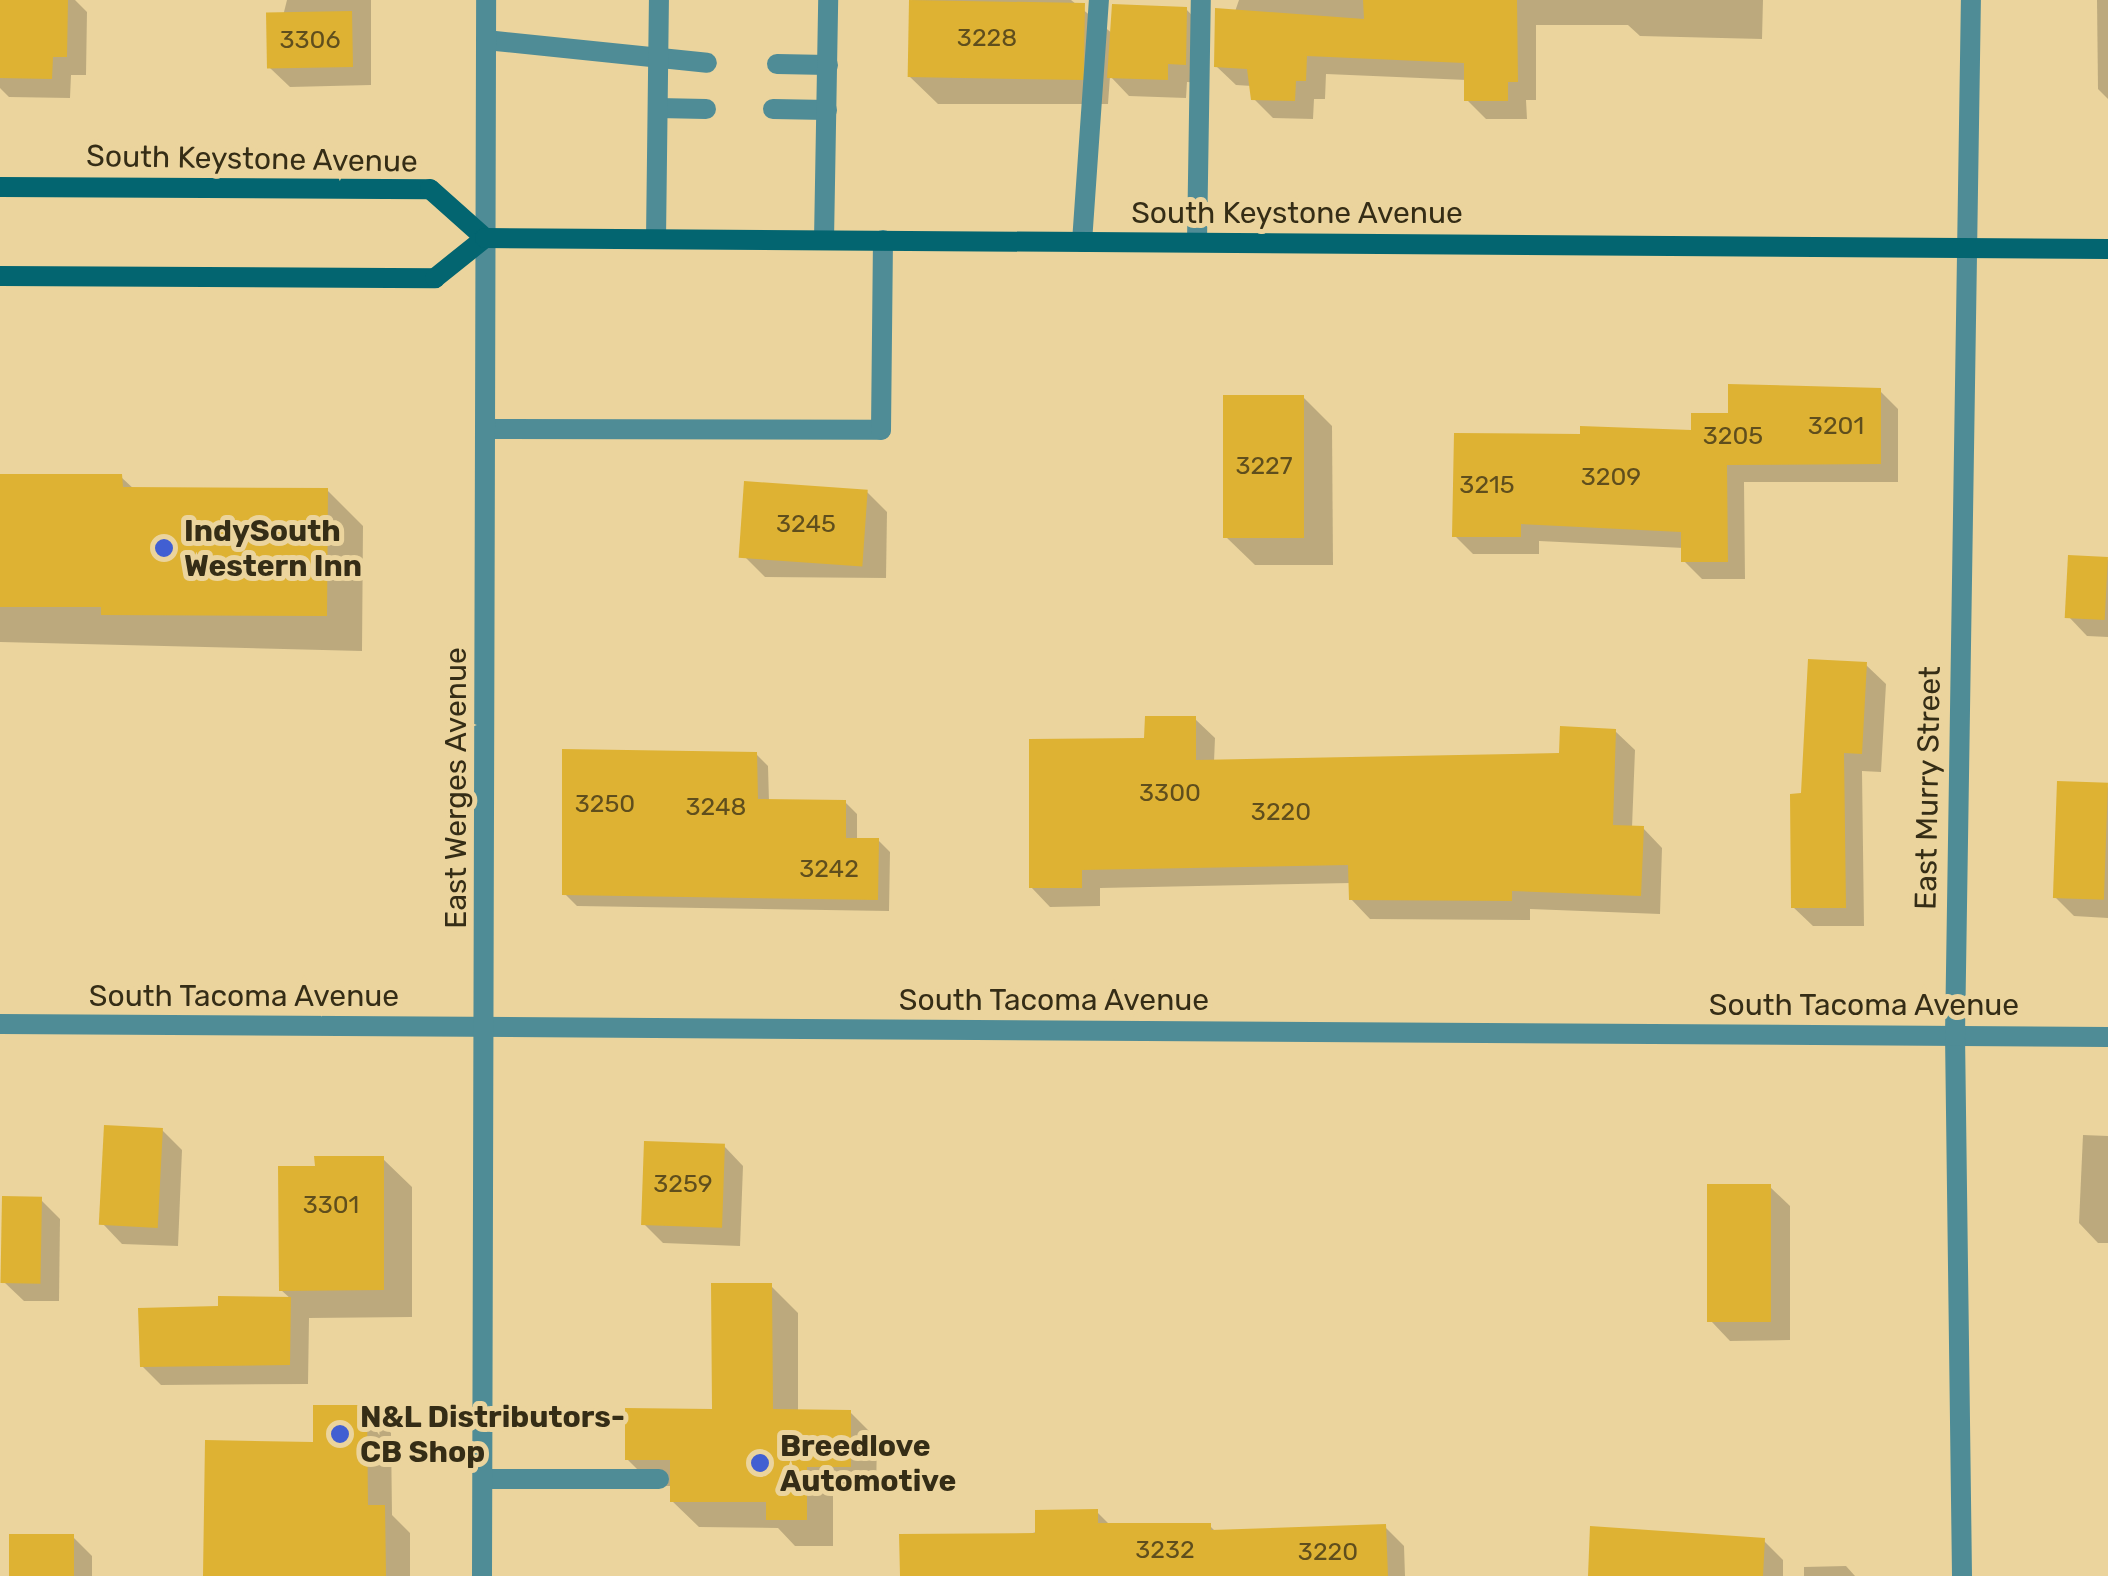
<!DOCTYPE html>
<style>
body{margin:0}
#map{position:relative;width:2108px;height:1576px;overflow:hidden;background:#ebd49d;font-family:Rubik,sans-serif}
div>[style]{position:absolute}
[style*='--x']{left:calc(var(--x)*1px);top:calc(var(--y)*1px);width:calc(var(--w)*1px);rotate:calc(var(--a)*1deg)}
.shadow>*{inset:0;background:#0003}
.building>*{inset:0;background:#deb233;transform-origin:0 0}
.lane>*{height:20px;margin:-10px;padding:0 10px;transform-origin:10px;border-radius:10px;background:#4f8c96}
.street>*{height:20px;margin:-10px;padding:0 10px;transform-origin:10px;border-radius:10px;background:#4f8c96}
.secondary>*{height:20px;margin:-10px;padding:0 10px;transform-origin:10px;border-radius:10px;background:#036570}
.dots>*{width:28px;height:28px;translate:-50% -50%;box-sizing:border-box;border:5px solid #ebd49d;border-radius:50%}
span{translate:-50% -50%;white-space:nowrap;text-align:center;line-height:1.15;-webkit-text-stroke:10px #ebd49d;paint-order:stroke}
.number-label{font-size:25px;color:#5f4e1d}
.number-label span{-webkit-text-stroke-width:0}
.street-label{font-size:30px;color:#352d16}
.poi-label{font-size:30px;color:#352d16;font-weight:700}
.left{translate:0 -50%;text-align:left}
</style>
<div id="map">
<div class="shadow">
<i style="clip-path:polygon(0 0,75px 0,87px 12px,86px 75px,71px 75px,70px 98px,9px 97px,0 88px)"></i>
<i style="clip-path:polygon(287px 0,371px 0,371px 85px,290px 87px,270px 68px)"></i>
<i style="clip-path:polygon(912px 0,1071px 0,1113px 34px,1186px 9px,1205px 29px,1204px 83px,1187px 82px,1186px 98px,1129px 96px,1110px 76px,1108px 104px,938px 104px,909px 76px)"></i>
<i style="clip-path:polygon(1239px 0,1763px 0,1762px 39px,1640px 36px,1628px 25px,1536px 25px,1536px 100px,1526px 100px,1527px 119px,1486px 119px,1467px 100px,1467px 80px,1326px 74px,1325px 99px,1314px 99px,1313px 119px,1273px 118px,1254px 99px,1252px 86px,1236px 85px,1216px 66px)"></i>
<i style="clip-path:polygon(2097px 0,2108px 0,2108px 99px,2098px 89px)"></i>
<i style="clip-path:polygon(1880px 391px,1898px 409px,1898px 482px,1744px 482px,1745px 579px,1702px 579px,1684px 561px,1684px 548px,1539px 541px,1539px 554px,1473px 554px,1455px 536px,1582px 436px,1693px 432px,1731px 415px)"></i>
<i style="clip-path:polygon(1303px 397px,1332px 426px,1333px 565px,1255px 565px,1226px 537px)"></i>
<i style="clip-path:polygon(0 476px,121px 477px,135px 490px,327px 490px,363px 526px,362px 651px,0 642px)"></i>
<i style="clip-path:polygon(867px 492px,887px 512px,886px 578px,765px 577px,745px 557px)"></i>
<i style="clip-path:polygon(2108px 559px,2108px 637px,2087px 636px,2068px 616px)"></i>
<i style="clip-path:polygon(1866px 665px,1886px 684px,1881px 772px,1862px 771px,1864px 926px,1813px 926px,1793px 907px,1804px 796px)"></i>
<i style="clip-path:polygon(1195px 719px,1215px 738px,1214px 762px,1561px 755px,1615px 731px,1635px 750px,1632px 828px,1643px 828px,1662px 848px,1660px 914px,1530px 909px,1530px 920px,1370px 919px,1351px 899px,1351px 883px,1100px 888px,1100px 906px,1050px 907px,1031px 887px,1147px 741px)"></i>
<i style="clip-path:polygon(756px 754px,768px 766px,769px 802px,845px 802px,857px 814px,857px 840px,878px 840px,890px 852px,889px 911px,577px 906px,565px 894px)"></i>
<i style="clip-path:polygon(2108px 786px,2108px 918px,2074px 916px,2055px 897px)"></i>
<i style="clip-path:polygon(162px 1130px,182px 1150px,178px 1246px,122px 1244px,103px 1224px)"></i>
<i style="clip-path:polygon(2083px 1135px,2108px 1136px,2108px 1243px,2098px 1243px,2079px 1223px)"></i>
<i style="clip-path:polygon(724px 1146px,743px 1166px,740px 1246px,663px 1243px,644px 1224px)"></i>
<i style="clip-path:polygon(383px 1159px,412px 1187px,412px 1317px,309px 1318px,308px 1384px,161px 1385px,142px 1366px,220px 1308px,220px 1299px,291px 1299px,281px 1290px,318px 1169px)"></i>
<i style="clip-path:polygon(1770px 1187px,1790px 1206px,1790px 1340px,1730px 1341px,1711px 1321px)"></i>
<i style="clip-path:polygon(41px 1200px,60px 1219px,59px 1301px,24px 1301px,4px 1282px)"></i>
<i style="clip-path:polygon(771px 1286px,798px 1313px,798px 1412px,850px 1412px,877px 1439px,876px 1493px,833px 1492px,833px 1546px,795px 1546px,778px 1528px,699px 1527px,672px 1501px,672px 1486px,654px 1486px,627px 1459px,714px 1412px)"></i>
<i style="clip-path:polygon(366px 1407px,391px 1433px,392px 1515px,410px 1533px,410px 1576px,205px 1576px,315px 1444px)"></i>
<i style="clip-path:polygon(1097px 1512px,1111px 1526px,1210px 1526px,1216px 1532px,1385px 1527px,1404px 1546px,1405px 1576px,902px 1576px)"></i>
<i style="clip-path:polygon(73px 1537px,92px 1556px,92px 1576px,11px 1576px)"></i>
<i style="clip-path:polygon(1764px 1541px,1783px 1560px,1783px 1576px,1591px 1576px)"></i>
<i style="clip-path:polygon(1846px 1566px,1855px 1576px,1804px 1576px,1804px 1567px)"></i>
</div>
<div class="building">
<i style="clip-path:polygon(0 0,68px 0,67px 57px,53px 57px,52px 79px,0 78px)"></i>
<i style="left:909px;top:0;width:176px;height:77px;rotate:1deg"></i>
<i style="clip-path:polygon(1363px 0,1517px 0,1518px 82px,1508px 82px,1508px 101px,1464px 101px,1464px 63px,1307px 56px,1306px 81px,1296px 81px,1295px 101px,1251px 100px,1247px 69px,1214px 67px,1215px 8px,1364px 19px)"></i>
<i style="clip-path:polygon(1112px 4px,1187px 7px,1186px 65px,1168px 64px,1168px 80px,1107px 78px)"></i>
<i style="left:352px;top:11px;width:56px;height:86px;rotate:89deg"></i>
<i style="clip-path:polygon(1728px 384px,1881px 388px,1881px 464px,1727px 465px,1728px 562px,1681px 562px,1681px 532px,1521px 524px,1521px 537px,1452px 537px,1454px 433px,1580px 434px,1580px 426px,1691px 430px,1691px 413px,1728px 413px)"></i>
<i style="left:1223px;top:395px;width:81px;height:143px"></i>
<i style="clip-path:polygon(0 474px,122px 474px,123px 487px,328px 488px,327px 616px,101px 615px,101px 607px,0 607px)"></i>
<i style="left:744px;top:481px;width:124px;height:77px;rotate:4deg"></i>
<i style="left:2068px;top:555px;width:40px;height:63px;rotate:3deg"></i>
<i style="clip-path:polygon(1808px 659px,1867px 662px,1862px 754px,1844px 753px,1846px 908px,1791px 908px,1790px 794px,1801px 793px)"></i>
<i style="clip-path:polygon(1145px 716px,1196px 716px,1196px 760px,1559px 753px,1560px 726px,1616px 729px,1613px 825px,1644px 826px,1641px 896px,1512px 891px,1512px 901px,1349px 900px,1348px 865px,1082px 870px,1082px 888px,1029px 888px,1029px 739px,1144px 738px)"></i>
<i style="clip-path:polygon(562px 749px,757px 752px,758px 799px,846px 800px,846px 838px,879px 838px,878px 900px,562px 895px)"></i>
<i style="left:2057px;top:781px;width:51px;height:117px;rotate:2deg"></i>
<i style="left:104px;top:1125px;width:59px;height:100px;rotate:3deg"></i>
<i style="left:644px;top:1141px;width:81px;height:84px;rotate:2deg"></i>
<i style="clip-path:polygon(314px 1156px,384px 1156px,384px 1290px,279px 1291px,278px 1166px,315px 1166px)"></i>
<i style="left:1771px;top:1184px;width:138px;height:64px;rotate:90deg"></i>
<i style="left:2px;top:1196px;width:40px;height:87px;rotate:1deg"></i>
<i style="clip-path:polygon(711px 1283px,772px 1283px,773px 1409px,851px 1410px,851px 1467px,807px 1467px,807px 1520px,766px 1520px,766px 1502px,670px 1502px,670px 1460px,625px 1460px,625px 1408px,712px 1409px)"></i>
<i style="clip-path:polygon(218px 1296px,291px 1297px,290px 1365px,140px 1367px,138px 1308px,218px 1306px)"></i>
<i style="clip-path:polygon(313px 1405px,367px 1405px,368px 1505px,385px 1505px,386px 1576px,203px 1576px,205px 1440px,313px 1442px)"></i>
<i style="clip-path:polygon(1098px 1509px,1098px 1523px,1211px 1523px,1211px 1530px,1386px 1524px,1388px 1576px,900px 1576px,899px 1534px,1035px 1533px,1035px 1510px)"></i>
<i style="clip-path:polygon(1590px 1526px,1765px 1538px,1763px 1576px,1588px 1576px)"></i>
<i style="left:9px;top:1534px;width:65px;height:42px"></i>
</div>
<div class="lane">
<i style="--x:486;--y:40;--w:222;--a:5.9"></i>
<i style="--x:777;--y:64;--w:51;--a:1.1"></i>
<i style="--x:658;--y:108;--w:48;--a:1.2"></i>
<i style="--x:773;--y:109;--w:54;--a:1.1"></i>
<i style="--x:656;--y:239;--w:239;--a:-89.3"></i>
<i style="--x:824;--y:240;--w:240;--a:-89"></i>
<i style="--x:1082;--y:242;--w:243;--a:-86"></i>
<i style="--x:1197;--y:242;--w:242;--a:-89.1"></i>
<i style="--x:485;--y:429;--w:396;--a:0.1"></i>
<i style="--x:881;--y:430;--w:190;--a:-89.4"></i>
<i style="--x:483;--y:1479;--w:176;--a:0"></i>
</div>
<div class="street">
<i style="--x:0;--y:1024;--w:2108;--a:0.35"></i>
<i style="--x:482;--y:1576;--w:1576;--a:-89.85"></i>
<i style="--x:1962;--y:1576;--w:540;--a:-90.74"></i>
<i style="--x:1955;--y:1036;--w:1036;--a:-89.12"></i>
</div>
<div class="secondary">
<i style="--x:0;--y:187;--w:430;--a:0.3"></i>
<i style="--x:430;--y:189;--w:74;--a:41.7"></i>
<i style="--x:0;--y:276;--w:435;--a:0.3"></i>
<i style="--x:435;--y:278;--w:64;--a:-38.7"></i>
<i style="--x:485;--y:238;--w:1623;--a:0.39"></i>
</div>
<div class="dots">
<i style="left:164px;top:548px;background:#415fd2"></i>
<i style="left:340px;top:1434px;background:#415fd2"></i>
<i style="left:760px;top:1463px;background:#415fd2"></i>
</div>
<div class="number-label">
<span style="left:987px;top:38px">3228</span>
<span style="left:310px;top:40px">3306</span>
<span style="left:1836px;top:426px">3201</span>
<span style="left:1733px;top:436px">3205</span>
<span style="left:1264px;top:466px">3227</span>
<span style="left:1611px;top:477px">3209</span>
<span style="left:1487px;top:485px">3215</span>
<span style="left:806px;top:524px">3245</span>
<span style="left:1170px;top:793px">3300</span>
<span style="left:605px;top:804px">3250</span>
<span style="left:716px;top:807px">3248</span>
<span style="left:1281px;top:812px">3220</span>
<span style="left:829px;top:869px">3242</span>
<span style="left:683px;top:1184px">3259</span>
<span style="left:331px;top:1205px">3301</span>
<span style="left:1165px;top:1550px">3232</span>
<span style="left:1328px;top:1552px">3220</span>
</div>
<div class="street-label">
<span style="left:252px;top:159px;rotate:1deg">South Keystone Avenue</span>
<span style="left:1297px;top:213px">South Keystone Avenue</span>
<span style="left:456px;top:788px;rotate:-90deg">East Werges Avenue</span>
<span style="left:1928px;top:788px;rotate:-89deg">East Murry Street</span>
<span style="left:244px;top:996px">South Tacoma Avenue</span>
<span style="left:1054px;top:1000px">South Tacoma Avenue</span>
<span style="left:1864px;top:1005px">South Tacoma Avenue</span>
</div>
<div class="poi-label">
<span class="left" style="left:184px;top:548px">IndySouth<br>Western Inn</span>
<span class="left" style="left:360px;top:1434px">N&amp;L Distributors-<br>CB Shop</span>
<span class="left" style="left:780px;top:1463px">Breedlove<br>Automotive</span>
</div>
</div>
